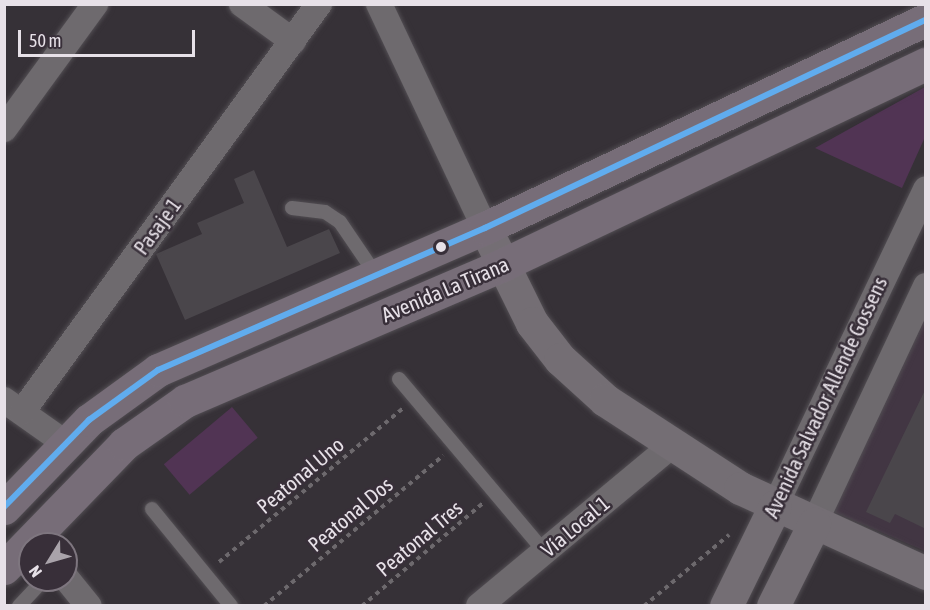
<!DOCTYPE html>
<meta charset="utf-8">
<style>
body{margin:0}
#map{position:relative;width:930px;height:610px;overflow:hidden;background:#363137;font-family:"Asap Condensed",sans-serif}
div>[style]{position:absolute}
[style*='--x']{left:calc(var(--x)*1px);top:calc(var(--y)*1px);width:calc(var(--w)*1px);rotate:calc(var(--a)*1deg)}
.built>*{inset:0;background:#423643}
.green>*{inset:0;background:#513454;transform-origin:0 0}
.building>*{inset:0;background:#4a464b}
.path>*{height:4px;margin-top:-2px;transform-origin:0;background:repeating-linear-gradient(90deg,#6d696d 0 4.5px,transparent 0 9px)}
.roads{filter:drop-shadow(0 0 2px #524e53) drop-shadow(0 0 2px #524e53)}
.lane>*{height:14px;margin:-7px;padding:0 7px;transform-origin:7px;border-radius:7px;background:#6e6a6e}
.street>*{height:26px;margin:-13px;padding:0 13px;transform-origin:13px;border-radius:13px;background:#6e6a6e}
.secondary>*{height:33px;margin:-16.5px;padding:0 16.5px;transform-origin:16.5px;border-radius:16.5px;background:#746e74}
.highway>*{height:33px;margin:-16.5px;padding:0 16.5px;transform-origin:16.5px;border-radius:16.5px;background:#776d78}
.bus-1>*{height:6px;margin:-3px;padding:0 3px;transform-origin:3px;border-radius:3px;background:#60acee}
.dots>*{width:16px;height:16px;translate:-50% -50%;box-sizing:border-box;border:3px solid #382f39;border-radius:50%}
span{translate:-50% -50%;white-space:nowrap;text-align:center;line-height:1.15;-webkit-text-stroke:5px #382f39;paint-order:stroke}
.street-label{font-size:21px;color:#e7e1e8}
.frame{position:absolute;inset:0;border:6px solid #e7e1e8;pointer-events:none}
.north{position:absolute;left:18px;top:532px;width:60px;height:60px;box-sizing:border-box;background:#382f39;border:2px solid #7e767f;border-radius:50%;rotate:233deg;font-size:16px;font-weight:700;line-height:24px;text-align:center;color:#e7e1e8}
.north::after{content:'';display:block;margin:auto;width:21px;height:27px;background:#a9a3aa;clip-path:polygon(50% 0,100% 100%,50% 72%,0 100%)}
.scale{position:absolute;left:18px;top:30px;width:177px;height:27px;box-sizing:border-box;border:3px solid #e7e1e8;border-top:0;padding-left:8px;font-size:18px;line-height:21px;white-space:nowrap;color:#e7e1e8;-webkit-text-stroke:4px #382f39;paint-order:stroke}
</style>
<div id="map">
<div class="built">
<i style="clip-path:polygon(925px 270px,925px 551px,811px 502px)"></i>
</div>
<div class="green">
<i style="clip-path:polygon(925px 87px,925px 137px,902px 188px,815px 148px)"></i>
<i style="left:232px;top:407px;width:40px;height:89px;rotate:50deg"></i>
</div>
<div class="building">
<i style="clip-path:polygon(254px 170px,287px 247px,329px 229px,340px 253px,185px 320px,156px 254px,202px 234px,197px 223px,244px 203px,234px 179px)"></i>
<i style="clip-path:polygon(926px 388px,926px 529px,895px 514px,890px 523px,866px 512px)"></i>
</div>
<div class="path">
<i style="--x:219;--y:562;--w:239;--a:-39.9"></i>
<i style="--x:264;--y:606;--w:234;--a:-40"></i>
<i style="--x:362;--y:606;--w:159;--a:-40.4"></i>
<i style="--x:644;--y:606;--w:111;--a:-39.9"></i>
</div>
<div class="roads">
<div class="lane">
<i style="--x:292;--y:208;--w:33;--a:7"></i>
<i style="--x:325;--y:212;--w:18;--a:34"></i>
<i style="--x:340;--y:222;--w:64;--a:55.8"></i>
<i style="--x:399;--y:379;--w:225;--a:49.9"></i>
<i style="--x:152;--y:509;--w:125;--a:50.8"></i>
<i style="--x:19;--y:606;--w:35;--a:-47"></i>
</div>
<div class="street">
<i style="--x:242;--y:4;--w:63;--a:36"></i>
<i style="--x:379;--y:4;--w:248;--a:64.7"></i>
<i style="--x:4;--y:129;--w:155;--a:-53.9"></i>
<i style="--x:4;--y:400;--w:75;--a:35.2"></i>
<i style="--x:22;--y:412;--w:505;--a:-53.95"></i>
<i style="--x:775;--y:506;--w:351;--a:-64.5"></i>
<i style="--x:814;--y:524;--w:263;--a:-64.8"></i>
<i style="--x:66;--y:578;--w:36;--a:51"></i>
<i style="--x:479;--y:606;--w:249;--a:-39.8"></i>
</div>
<div class="secondary">
<i style="--x:485;--y:228;--w:106;--a:63.7"></i>
<i style="--x:532;--y:323;--w:46;--a:52.1"></i>
<i style="--x:560;--y:359;--w:61;--a:42.3"></i>
<i style="--x:605;--y:400;--w:161;--a:33.1"></i>
<i style="--x:740;--y:488;--w:205;--a:24.6"></i>
<i style="--x:726;--y:606;--w:111;--a:-63.9"></i>
<i style="--x:773;--y:606;--w:92;--a:-63.4"></i>
</div>
<div class="highway">
<i style="--x:4;--y:508;--w:122;--a:-46"></i>
<i style="--x:89;--y:420;--w:85;--a:-35.9"></i>
<i style="--x:158;--y:370;--w:357;--a:-23.5"></i>
<i style="--x:485;--y:228;--w:488;--a:-25.3"></i>
<i style="--x:4;--y:568;--w:173;--a:-45.9"></i>
<i style="--x:124;--y:444;--w:75;--a:-35.2"></i>
<i style="--x:185;--y:401;--w:345;--a:-23.2"></i>
<i style="--x:502;--y:265;--w:469;--a:-25.4"></i>
</div>
</div>
<div class="bus-1">
<i style="--x:4;--y:507;--w:122;--a:-45.7"></i>
<i style="--x:89;--y:420;--w:85;--a:-35.9"></i>
<i style="--x:158;--y:370;--w:357;--a:-23.5"></i>
<i style="--x:485;--y:228;--w:488;--a:-25.3"></i>
</div>
<div class="dots">
<i style="left:441px;top:247px;background:#e7e1e8"></i>
</div>
<div class="street-label">
<span style="left:157px;top:226px;rotate:-54deg">Pasaje 1</span>
<span style="left:445px;top:289px;rotate:-23deg">Avenida La Tirana</span>
<span style="left:825px;top:397px;rotate:-65deg">Avenida Salvador Allende Gossens</span>
<span style="left:300px;top:475px;rotate:-40deg">Peatonal Uno</span>
<span style="left:350px;top:514px;rotate:-40deg">Peatonal Dos</span>
<span style="left:575px;top:526px;rotate:-40deg">Vía Local 1</span>
<span style="left:419px;top:538px;rotate:-40deg">Peatonal Tres</span>
</div>
<div class="frame"></div>
<div class="north">N</div>
<div class="scale">50 m</div>
</div>
